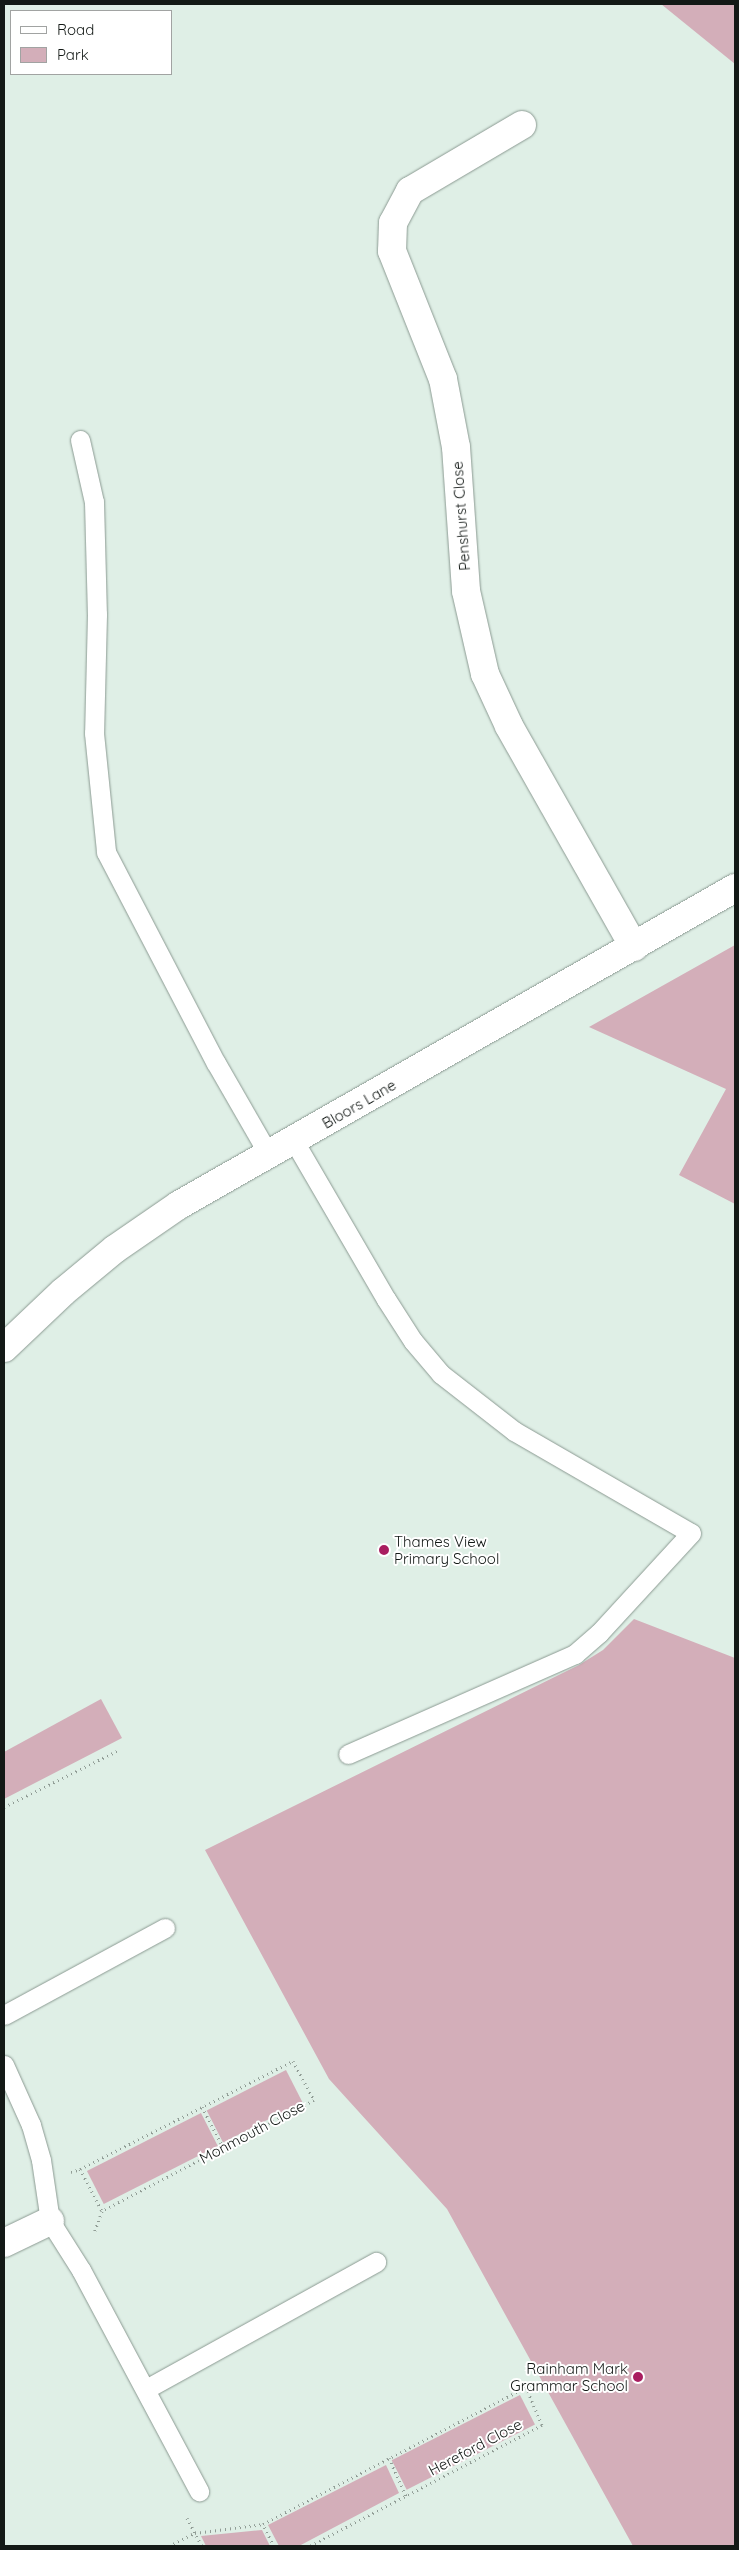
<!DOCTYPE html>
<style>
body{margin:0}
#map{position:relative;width:739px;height:2550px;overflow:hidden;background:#dfefe6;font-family:Quicksand,sans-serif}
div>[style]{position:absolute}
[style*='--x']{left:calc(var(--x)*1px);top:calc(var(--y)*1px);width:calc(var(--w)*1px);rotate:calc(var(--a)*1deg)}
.green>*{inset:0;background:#d3aeb9;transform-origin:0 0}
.path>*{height:3px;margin-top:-1.5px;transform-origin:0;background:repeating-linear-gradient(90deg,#919d96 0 1px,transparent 0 5px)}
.roads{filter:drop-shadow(0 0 1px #8b9a92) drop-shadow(0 0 1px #8b9a92)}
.lane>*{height:19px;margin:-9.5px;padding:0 9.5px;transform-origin:9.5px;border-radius:9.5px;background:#fff}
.street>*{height:28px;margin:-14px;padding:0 14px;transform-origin:14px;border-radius:14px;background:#fff}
.secondary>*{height:28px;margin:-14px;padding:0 14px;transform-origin:14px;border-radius:14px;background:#fff}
.dots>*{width:14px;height:14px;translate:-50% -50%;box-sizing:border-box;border:2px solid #fff;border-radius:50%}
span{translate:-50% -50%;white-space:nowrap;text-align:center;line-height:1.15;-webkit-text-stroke:4px #fff;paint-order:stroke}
.street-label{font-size:15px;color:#131916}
.poi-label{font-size:15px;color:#131916}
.left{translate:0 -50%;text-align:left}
.right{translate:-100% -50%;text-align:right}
.frame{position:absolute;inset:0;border:5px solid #131916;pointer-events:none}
.legend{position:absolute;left:10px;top:10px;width:162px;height:65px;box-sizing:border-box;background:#fff;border:1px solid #a1a3a2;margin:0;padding:6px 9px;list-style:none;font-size:15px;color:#131916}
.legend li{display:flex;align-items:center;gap:10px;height:25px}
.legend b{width:25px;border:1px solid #a1a3a2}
</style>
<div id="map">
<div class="green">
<i style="clip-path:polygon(661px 4px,735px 4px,735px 64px)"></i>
<i style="clip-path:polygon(735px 945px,735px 1204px,679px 1175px,726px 1089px,589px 1027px)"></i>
<i style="clip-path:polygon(634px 1619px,735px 1658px,735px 2546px,633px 2546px,447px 2209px,329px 2079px,205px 1850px,579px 1665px,603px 1650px)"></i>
<i style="clip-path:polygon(101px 1699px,122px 1738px,4px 1799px,4px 1752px)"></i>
<i style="left:286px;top:2070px;width:36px;height:89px;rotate:63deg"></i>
<i style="left:201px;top:2113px;width:37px;height:128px;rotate:63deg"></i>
<i style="left:520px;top:2395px;width:33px;height:144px;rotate:63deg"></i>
<i style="clip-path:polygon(386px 2465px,399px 2493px,299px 2546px,279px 2546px,268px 2525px)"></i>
<i style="clip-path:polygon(262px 2530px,270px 2546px,206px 2546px,201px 2536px)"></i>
</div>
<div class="path">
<i style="--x:4;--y:1807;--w:128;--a:-26.4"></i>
<i style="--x:202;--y:2107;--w:45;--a:62.3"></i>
<i style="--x:80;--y:2169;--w:239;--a:-26.9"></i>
<i style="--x:293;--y:2061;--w:44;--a:61.7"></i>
<i style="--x:314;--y:2100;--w:239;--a:152.4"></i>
<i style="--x:102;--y:2211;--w:23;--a:110"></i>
<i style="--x:71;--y:2172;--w:9;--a:-18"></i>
<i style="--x:80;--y:2169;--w:47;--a:62.4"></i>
<i style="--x:389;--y:2458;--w:42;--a:65.9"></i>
<i style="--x:187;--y:2518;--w:32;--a:62"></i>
<i style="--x:169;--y:2546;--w:29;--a:-27"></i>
<i style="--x:195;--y:2533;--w:69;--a:-7.5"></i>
<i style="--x:274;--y:2546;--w:25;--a:-117"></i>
<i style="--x:263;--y:2524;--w:297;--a:-27.5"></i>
<i style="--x:526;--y:2387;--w:41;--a:67.2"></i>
<i style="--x:542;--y:2425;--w:262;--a:152.5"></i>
</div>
<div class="roads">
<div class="lane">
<i style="--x:80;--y:440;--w:64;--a:77.3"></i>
<i style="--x:94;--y:502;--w:112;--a:88.5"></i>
<i style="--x:97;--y:614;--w:119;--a:91.4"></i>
<i style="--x:94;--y:733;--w:120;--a:84.2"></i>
<i style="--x:106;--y:852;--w:238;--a:62.5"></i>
<i style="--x:216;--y:1063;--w:106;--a:60.1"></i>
<i style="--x:294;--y:1141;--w:183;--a:59.8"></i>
<i style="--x:386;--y:1299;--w:50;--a:57.3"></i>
<i style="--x:413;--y:1341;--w:43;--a:49.7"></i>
<i style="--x:441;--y:1374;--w:93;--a:38"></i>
<i style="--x:514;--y:1431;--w:204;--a:30"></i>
<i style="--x:691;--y:1533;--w:136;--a:132.6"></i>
<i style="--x:599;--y:1633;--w:32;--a:139"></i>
<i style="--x:575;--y:1654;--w:248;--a:156.2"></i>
<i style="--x:4;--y:2015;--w:183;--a:-28.4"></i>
<i style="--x:4;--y:2065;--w:66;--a:65.8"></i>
<i style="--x:31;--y:2125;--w:36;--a:74"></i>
<i style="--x:41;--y:2160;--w:62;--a:81.6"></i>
<i style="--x:50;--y:2221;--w:58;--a:57.7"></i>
<i style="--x:81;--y:2270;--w:251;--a:61.9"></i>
<i style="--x:146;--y:2389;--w:263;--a:-28.9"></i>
</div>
<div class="street">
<i style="--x:522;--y:125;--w:130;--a:149.5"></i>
<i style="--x:410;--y:191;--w:36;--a:118"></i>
<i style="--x:393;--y:223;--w:28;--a:92"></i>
<i style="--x:392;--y:251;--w:138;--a:68.3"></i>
<i style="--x:443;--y:379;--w:69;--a:79.2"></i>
<i style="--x:456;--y:447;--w:144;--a:86"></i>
<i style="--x:466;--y:591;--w:85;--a:77.1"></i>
<i style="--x:485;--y:674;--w:57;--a:65.2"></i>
<i style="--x:509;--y:726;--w:254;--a:60.5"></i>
<i style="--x:4;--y:2243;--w:51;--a:-25.6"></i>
</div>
<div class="secondary">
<i style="--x:4;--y:1348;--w:81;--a:-43.5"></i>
<i style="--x:63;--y:1292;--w:67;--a:-39.6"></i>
<i style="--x:115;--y:1249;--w:78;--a:-34.5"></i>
<i style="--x:179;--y:1205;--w:640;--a:-29.69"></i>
</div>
</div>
<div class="dots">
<i style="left:384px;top:1550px;background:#a91e60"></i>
<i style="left:638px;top:2377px;background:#a91e60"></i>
</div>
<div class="street-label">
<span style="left:461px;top:516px;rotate:-94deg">Penshurst Close</span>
<span style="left:359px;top:1104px;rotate:-30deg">Bloors Lane</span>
<span style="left:252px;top:2132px;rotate:-28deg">Monmouth Close</span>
<span style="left:475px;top:2447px;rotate:-28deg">Hereford Close</span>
</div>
<div class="poi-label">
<span class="left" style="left:394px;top:1550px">Thames View<br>Primary School</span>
<span class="right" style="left:628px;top:2377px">Rainham Mark<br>Grammar School</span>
</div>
<div class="frame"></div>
<ul class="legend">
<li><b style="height:6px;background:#fff"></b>Road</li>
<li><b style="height:14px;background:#d3aeb9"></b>Park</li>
</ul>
</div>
